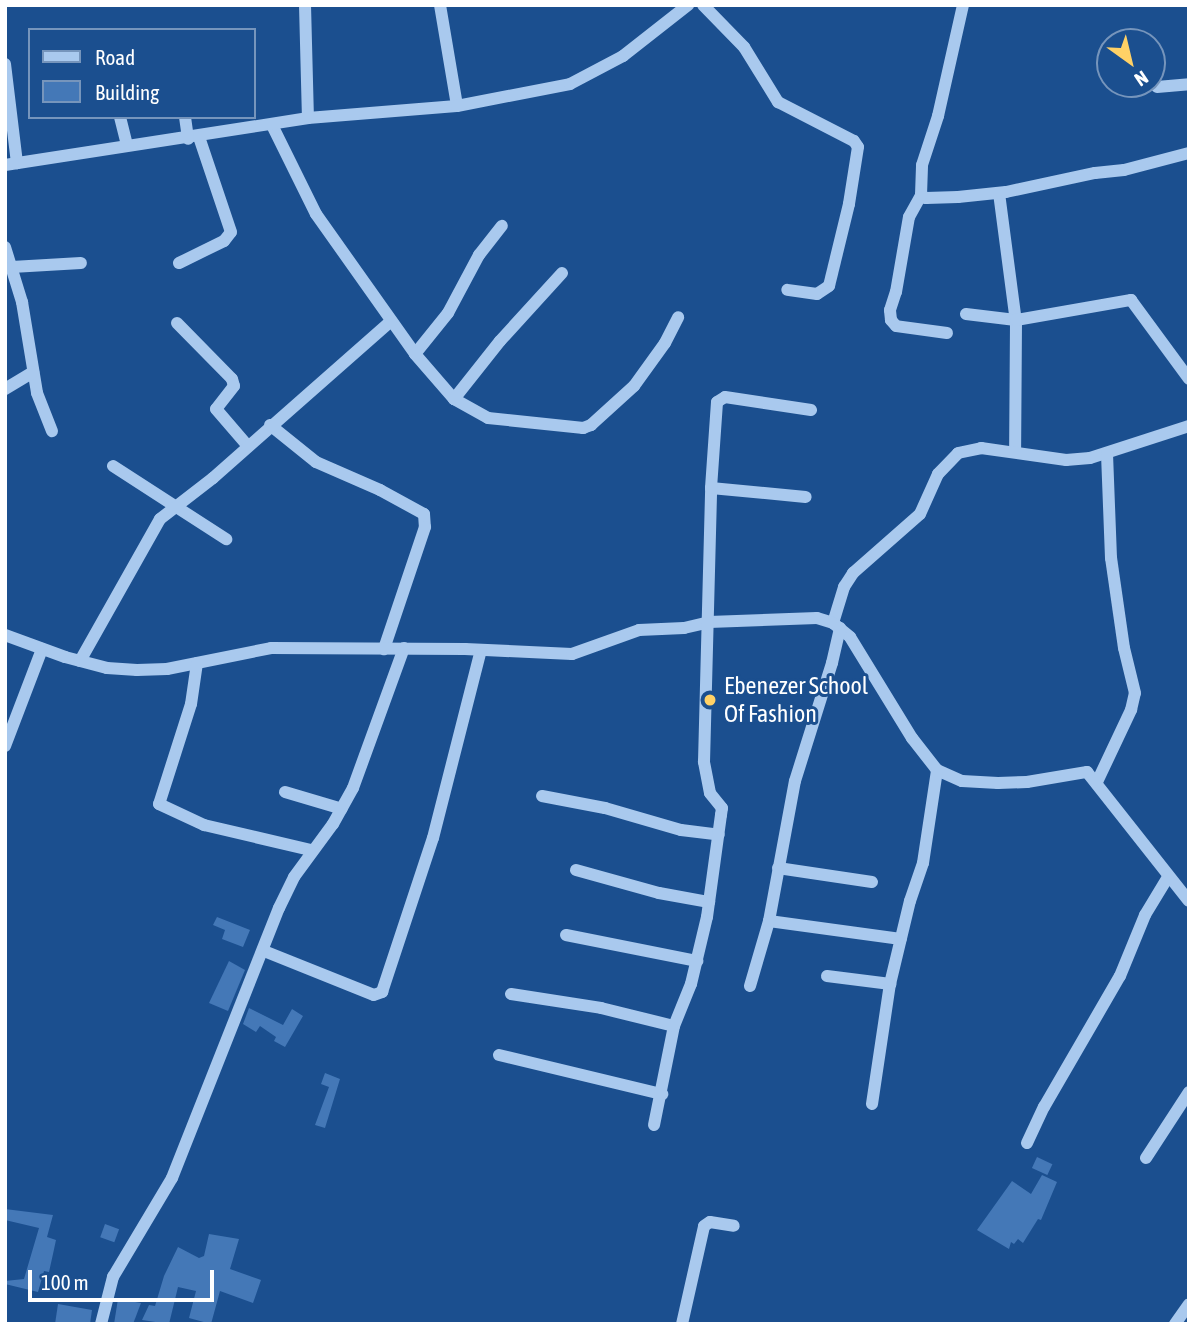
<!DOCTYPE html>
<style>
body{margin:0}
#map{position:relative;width:1194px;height:1329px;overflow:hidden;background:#1b4f8f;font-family:"Asap Condensed",sans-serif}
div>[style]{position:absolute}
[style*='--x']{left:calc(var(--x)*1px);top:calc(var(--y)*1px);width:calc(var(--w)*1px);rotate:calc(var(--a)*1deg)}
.building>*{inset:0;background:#4478b7;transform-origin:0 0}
.minor>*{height:12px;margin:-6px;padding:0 6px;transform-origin:6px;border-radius:6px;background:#a9c9ee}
.dots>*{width:19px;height:19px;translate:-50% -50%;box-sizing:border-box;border:4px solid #1b4f8f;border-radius:50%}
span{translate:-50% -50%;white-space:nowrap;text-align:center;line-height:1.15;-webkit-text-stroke:6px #1b4f8f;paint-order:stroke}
.poi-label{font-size:24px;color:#fff}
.left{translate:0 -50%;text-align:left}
.frame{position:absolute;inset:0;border:7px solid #fff;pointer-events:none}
.legend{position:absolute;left:28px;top:28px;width:228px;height:91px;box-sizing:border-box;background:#1b4f8f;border:2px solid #7695bc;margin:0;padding:9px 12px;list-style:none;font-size:21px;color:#fff}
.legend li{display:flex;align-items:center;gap:14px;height:35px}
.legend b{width:35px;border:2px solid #7695bc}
.north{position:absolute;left:1096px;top:28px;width:70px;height:70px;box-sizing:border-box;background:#1b4f8f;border:2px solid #7695bc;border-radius:50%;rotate:146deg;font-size:19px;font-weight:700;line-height:28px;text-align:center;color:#fff}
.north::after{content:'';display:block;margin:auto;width:24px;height:32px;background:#ffd166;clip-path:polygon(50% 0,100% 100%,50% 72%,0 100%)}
.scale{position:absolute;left:28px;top:1270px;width:186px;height:32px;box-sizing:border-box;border:4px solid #fff;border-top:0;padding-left:9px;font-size:21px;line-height:24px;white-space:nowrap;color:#fff;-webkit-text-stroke:5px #1b4f8f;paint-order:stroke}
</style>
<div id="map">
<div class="building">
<i style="clip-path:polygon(217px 917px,250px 930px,243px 947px,222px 939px,225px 930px,213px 925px)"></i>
<i style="clip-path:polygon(229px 961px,245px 970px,228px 1011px,209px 1003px)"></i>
<i style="clip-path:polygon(249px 1008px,283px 1025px,292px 1009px,303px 1016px,285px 1047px,274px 1041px,276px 1037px,260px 1026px,256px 1032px,243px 1024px)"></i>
<i style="clip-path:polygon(325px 1073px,340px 1079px,325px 1128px,315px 1125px,329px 1087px,321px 1084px)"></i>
<i style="left:1037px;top:1157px;width:17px;height:12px;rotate:25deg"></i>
<i style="clip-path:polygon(1042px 1175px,1057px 1182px,1041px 1220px,1038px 1219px,1023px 1243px,1018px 1239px,1014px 1244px,1011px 1242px,1009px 1249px,977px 1230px,1012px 1181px,1031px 1194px)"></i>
<i style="clip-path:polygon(5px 1209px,53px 1215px,47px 1237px,56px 1240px,53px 1254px,49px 1272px,44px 1271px,38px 1292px,5px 1284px,5px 1281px,24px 1279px,39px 1228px,5px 1220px)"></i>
<i style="left:105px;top:1224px;width:15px;height:14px;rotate:20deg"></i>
<i style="clip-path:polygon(209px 1234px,239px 1239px,230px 1269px,261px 1280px,253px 1303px,220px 1291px,211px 1324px,189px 1318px,196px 1291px,178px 1287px,169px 1324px,142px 1320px,149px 1305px,155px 1306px,164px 1276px,178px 1247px,199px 1258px,204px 1256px)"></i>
<i style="clip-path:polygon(118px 1299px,141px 1303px,133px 1324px,114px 1324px)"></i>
<i style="clip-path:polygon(58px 1304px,92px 1310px,90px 1324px,55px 1324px)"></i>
</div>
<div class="minor">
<i style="--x:305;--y:5;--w:113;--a:88.5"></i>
<i style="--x:440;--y:5;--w:102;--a:80.4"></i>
<i style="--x:703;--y:5;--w:59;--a:45.7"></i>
<i style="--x:744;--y:47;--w:65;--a:58.3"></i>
<i style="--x:778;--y:102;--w:85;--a:27.2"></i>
<i style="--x:854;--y:141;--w:7;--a:56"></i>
<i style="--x:858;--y:147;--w:58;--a:99"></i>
<i style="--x:849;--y:204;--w:84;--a:103.7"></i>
<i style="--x:829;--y:286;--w:14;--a:146"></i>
<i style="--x:817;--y:294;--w:30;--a:-172"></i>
<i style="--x:5;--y:64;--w:100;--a:83.1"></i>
<i style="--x:1157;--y:87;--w:32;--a:-5"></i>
<i style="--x:120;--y:117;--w:29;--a:76"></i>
<i style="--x:185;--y:117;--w:22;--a:82"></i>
<i style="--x:272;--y:125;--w:99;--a:63.7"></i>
<i style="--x:316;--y:214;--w:171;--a:54.7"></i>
<i style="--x:415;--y:354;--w:60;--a:49.1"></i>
<i style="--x:454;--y:399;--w:39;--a:29"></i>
<i style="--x:488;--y:418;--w:96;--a:6"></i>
<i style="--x:583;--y:428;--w:9;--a:-21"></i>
<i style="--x:591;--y:425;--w:58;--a:-42.2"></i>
<i style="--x:634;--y:386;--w:53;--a:-54.2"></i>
<i style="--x:665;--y:343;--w:29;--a:-63"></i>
<i style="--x:5;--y:165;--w:307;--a:-8.8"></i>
<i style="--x:308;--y:118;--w:149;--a:-4.6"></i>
<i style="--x:457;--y:106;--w:115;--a:-11"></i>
<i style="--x:570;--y:84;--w:60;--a:-27.8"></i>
<i style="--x:623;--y:56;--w:83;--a:-38.1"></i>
<i style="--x:999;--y:193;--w:130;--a:82.5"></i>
<i style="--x:1016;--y:322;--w:129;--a:90.4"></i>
<i style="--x:921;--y:195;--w:6;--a:31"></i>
<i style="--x:926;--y:198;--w:32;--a:-2"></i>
<i style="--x:958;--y:197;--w:48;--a:-5.9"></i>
<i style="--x:1006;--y:192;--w:91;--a:-12.1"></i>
<i style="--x:1095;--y:173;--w:29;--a:-6"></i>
<i style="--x:1124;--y:170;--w:67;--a:-14.7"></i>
<i style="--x:5;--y:247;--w:58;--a:72.8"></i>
<i style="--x:22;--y:302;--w:92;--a:80.6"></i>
<i style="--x:37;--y:393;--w:41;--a:68.5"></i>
<i style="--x:179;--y:263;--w:50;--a:-26.1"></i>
<i style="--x:224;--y:241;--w:11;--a:-52"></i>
<i style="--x:231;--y:232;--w:100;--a:-108.6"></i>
<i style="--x:12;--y:267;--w:69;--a:-3.3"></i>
<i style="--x:966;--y:314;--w:50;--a:6.8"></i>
<i style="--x:1016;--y:320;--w:117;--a:-9.9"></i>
<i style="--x:1131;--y:300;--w:98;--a:53.7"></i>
<i style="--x:177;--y:323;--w:78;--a:45.5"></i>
<i style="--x:232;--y:379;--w:7;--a:74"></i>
<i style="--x:234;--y:386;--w:29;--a:128"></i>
<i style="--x:216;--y:409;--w:48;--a:49.3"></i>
<i style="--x:947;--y:333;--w:51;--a:-172.2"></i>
<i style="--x:896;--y:326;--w:8;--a:-130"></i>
<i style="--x:891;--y:320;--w:10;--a:-96"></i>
<i style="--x:890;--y:310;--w:19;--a:-72"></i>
<i style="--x:896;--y:292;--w:76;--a:-80.2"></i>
<i style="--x:909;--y:217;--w:25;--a:-61"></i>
<i style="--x:921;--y:195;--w:30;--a:-88"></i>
<i style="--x:922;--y:165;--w:52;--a:-71.9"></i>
<i style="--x:938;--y:116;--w:114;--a:-77.3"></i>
<i style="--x:415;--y:354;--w:53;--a:-51.2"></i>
<i style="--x:448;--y:313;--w:66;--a:-61.9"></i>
<i style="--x:479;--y:255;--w:37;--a:-52"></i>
<i style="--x:5;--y:389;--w:33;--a:-31"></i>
<i style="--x:454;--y:399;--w:74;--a:-51.6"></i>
<i style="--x:500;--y:341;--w:92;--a:-47.6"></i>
<i style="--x:270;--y:425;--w:59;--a:38.8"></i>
<i style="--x:316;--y:462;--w:70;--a:23.6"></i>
<i style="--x:380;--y:490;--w:50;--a:28.6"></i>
<i style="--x:424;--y:514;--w:13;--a:86"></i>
<i style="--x:425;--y:527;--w:129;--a:108.6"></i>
<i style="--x:113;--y:466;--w:135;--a:32.9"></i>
<i style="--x:711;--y:488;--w:95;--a:5.4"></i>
<i style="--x:833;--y:623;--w:38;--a:-73"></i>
<i style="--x:844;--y:587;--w:17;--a:-57"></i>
<i style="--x:853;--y:573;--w:89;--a:-41.4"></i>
<i style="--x:920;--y:514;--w:44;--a:-65.8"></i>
<i style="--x:938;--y:474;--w:29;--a:-46"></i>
<i style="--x:958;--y:453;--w:24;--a:-12"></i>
<i style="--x:981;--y:448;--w:86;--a:8"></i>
<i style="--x:1066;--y:460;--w:24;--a:-5"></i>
<i style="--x:1090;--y:458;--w:104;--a:-17.9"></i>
<i style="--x:5;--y:635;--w:64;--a:20.1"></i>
<i style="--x:65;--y:657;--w:43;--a:14.7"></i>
<i style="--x:107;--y:668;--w:30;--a:4"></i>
<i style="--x:137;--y:670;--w:30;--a:-2"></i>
<i style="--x:167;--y:669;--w:106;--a:-11.4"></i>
<i style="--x:271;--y:648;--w:194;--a:0.3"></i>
<i style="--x:465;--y:649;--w:107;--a:2.7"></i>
<i style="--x:572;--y:654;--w:71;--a:-19.7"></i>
<i style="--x:639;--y:630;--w:45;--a:-2.5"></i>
<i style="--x:684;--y:628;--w:26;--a:-13"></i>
<i style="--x:709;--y:622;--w:108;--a:-2.1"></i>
<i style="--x:817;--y:618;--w:17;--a:17"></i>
<i style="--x:833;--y:623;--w:22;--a:39"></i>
<i style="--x:850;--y:637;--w:119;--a:58.5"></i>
<i style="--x:912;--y:738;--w:41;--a:52"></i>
<i style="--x:937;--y:770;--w:27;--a:24"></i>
<i style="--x:962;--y:781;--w:36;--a:3"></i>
<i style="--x:998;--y:783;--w:29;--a:-2"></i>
<i style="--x:1027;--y:782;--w:61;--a:-9.5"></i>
<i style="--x:1087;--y:772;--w:164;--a:51.7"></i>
<i style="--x:80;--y:661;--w:163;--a:-60.6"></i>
<i style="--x:160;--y:519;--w:67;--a:-37.7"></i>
<i style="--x:213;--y:478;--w:237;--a:-41.4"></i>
<i style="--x:197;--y:663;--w:41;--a:98.3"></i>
<i style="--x:191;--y:704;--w:105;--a:107.7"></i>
<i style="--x:159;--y:804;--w:50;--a:25"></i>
<i style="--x:204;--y:825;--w:110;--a:13.2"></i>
<i style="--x:5;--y:746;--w:104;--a:-69.1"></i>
<i style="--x:1097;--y:782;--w:80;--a:-64.7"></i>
<i style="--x:1131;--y:710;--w:17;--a:-77"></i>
<i style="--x:1135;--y:693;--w:46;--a:-103.7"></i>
<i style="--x:1124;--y:648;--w:91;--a:-98.2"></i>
<i style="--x:1111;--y:558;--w:105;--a:-92.2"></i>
<i style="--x:285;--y:792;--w:59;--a:16.6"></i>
<i style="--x:542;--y:796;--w:64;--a:10.8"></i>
<i style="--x:605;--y:808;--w:79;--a:16.1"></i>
<i style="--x:681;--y:830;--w:38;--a:7"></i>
<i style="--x:778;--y:868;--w:95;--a:8.5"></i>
<i style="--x:576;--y:870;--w:86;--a:15.5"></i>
<i style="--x:659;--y:893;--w:51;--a:10.2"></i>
<i style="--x:769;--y:921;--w:133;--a:7.8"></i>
<i style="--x:566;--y:935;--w:134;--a:11.2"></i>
<i style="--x:264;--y:951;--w:118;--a:21.8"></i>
<i style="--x:374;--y:995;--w:9;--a:-21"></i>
<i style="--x:382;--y:992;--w:162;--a:-71.7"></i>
<i style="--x:433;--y:838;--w:194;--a:-75.7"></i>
<i style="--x:827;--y:976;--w:64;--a:7.2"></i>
<i style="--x:750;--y:986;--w:68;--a:-73.7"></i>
<i style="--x:769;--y:921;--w:142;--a:-79.5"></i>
<i style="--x:795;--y:781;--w:124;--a:-72.6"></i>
<i style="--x:832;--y:663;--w:36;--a:-77"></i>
<i style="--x:511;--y:994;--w:91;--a:8.8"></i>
<i style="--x:601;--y:1008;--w:75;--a:13.9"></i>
<i style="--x:499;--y:1055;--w:168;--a:13.5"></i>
<i style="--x:872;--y:1104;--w:121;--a:-81.5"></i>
<i style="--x:890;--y:984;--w:85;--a:-76.5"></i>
<i style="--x:910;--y:901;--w:40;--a:-71.1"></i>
<i style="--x:923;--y:863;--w:94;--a:-81.4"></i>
<i style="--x:654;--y:1125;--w:101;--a:-78.6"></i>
<i style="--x:674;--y:1026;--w:45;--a:-68"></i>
<i style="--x:691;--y:984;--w:69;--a:-76.6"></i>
<i style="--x:707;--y:917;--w:103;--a:-82.2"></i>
<i style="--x:721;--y:815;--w:7;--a:-82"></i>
<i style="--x:722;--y:808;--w:19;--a:-129"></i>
<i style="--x:710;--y:793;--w:32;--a:-101"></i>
<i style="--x:704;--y:762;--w:274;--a:-88.5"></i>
<i style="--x:711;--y:488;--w:86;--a:-86"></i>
<i style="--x:717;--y:402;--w:9;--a:-32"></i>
<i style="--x:725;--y:397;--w:87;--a:8.6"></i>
<i style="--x:1027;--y:1143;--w:40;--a:-65"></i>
<i style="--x:1044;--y:1107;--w:151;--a:-59.9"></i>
<i style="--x:1120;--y:976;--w:66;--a:-67.7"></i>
<i style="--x:1145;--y:915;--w:44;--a:-58.8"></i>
<i style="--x:1146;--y:1158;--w:79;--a:-56.9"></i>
<i style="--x:101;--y:1324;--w:49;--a:-75.7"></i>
<i style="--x:113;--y:1277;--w:115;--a:-59.2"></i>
<i style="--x:172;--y:1178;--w:290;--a:-68.4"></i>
<i style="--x:279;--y:908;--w:34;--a:-64"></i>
<i style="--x:294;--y:877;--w:66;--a:-53.7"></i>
<i style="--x:333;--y:824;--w:41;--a:-60.9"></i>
<i style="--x:353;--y:788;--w:149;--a:-70"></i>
<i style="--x:682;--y:1324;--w:100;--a:-77.3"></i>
<i style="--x:704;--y:1226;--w:7;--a:-34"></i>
<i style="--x:710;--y:1222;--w:24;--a:9"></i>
<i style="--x:1175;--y:1324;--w:24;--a:-55"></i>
</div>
<div class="dots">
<i style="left:710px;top:700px;background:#ffd166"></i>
</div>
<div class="poi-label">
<span class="left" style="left:724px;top:700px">Ebenezer School<br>Of Fashion</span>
</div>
<div class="frame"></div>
<ul class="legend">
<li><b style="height:9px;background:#a9c9ee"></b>Road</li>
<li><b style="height:19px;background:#4478b7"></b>Building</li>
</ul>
<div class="north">N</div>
<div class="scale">100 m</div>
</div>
